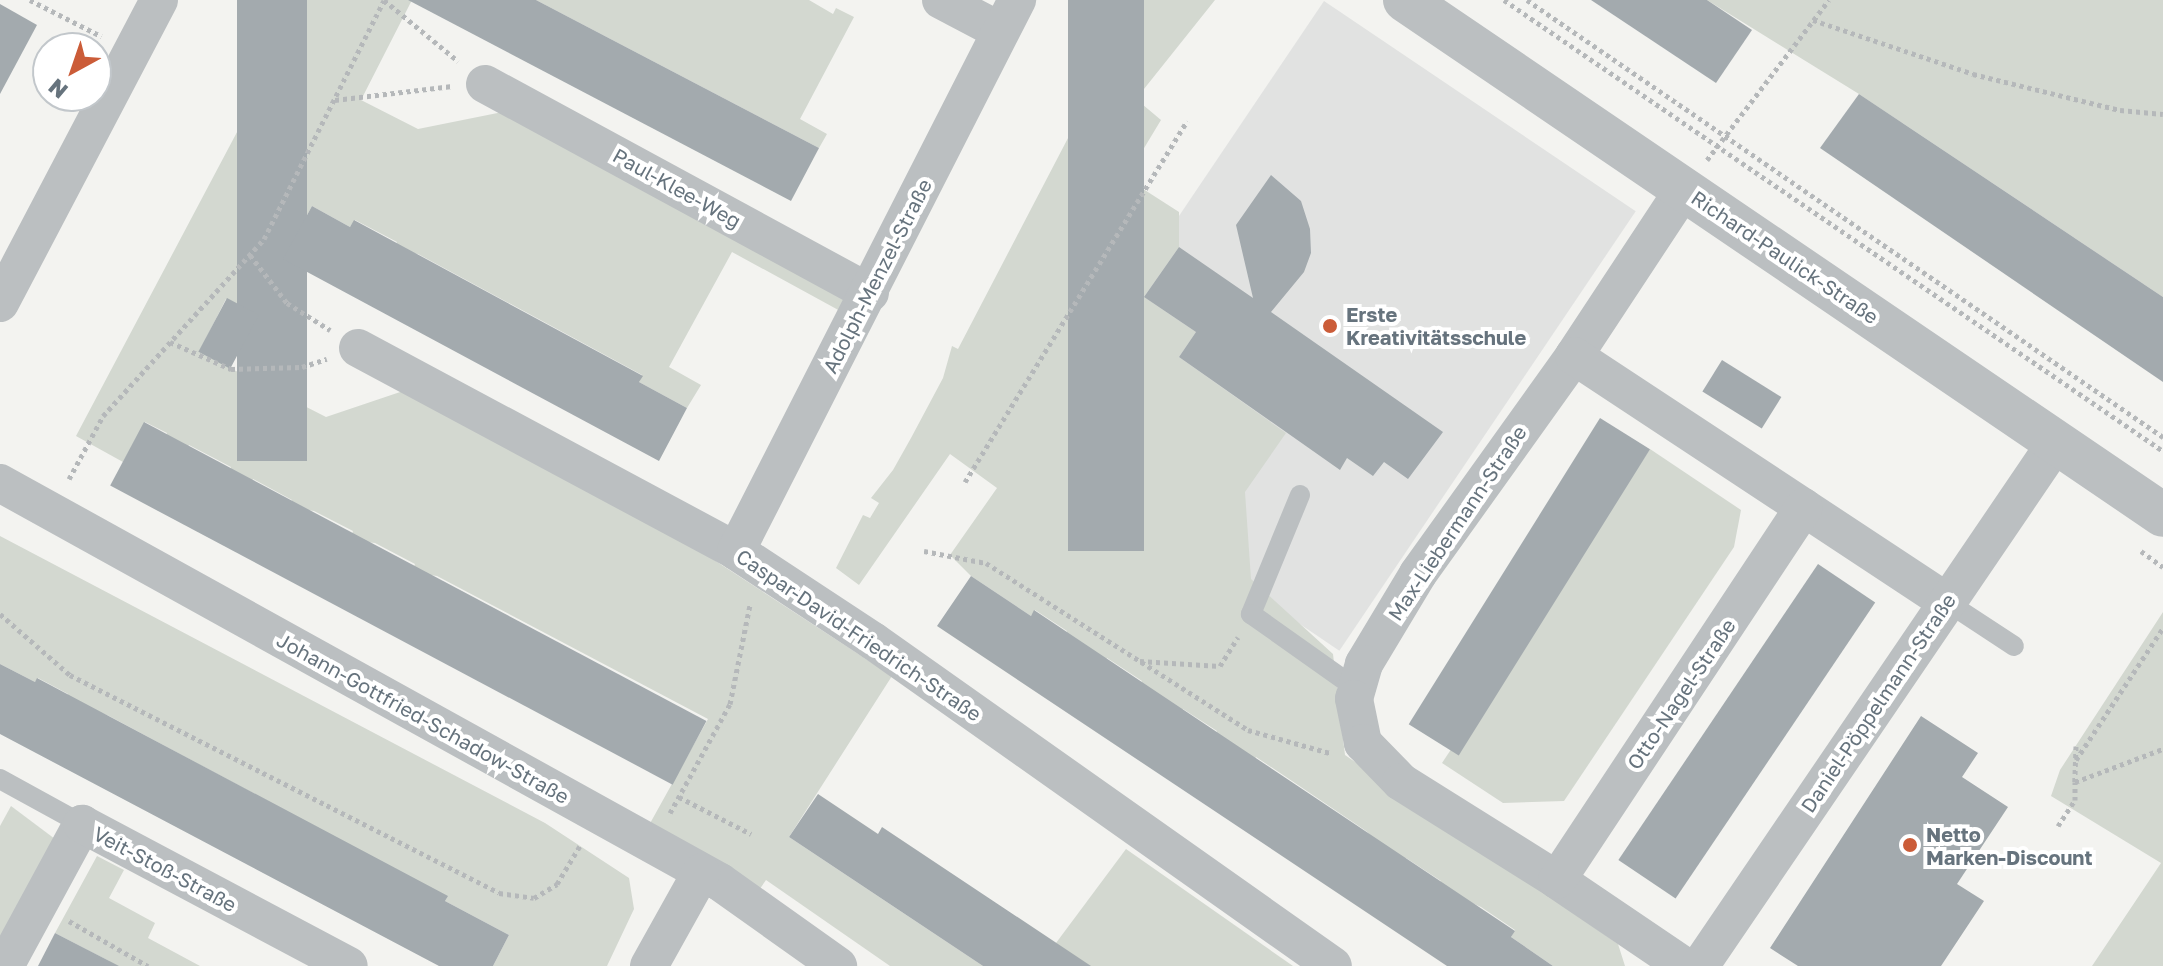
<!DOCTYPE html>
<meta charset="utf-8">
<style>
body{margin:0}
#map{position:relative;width:2163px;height:966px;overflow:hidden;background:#f3f3f0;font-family:"Golos Text",sans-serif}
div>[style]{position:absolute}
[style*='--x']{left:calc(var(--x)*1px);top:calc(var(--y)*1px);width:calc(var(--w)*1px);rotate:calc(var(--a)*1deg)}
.built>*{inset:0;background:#e1e2e1;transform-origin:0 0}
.green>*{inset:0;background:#d3d8d0}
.building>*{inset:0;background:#a3aaae;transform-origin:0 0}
.path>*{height:5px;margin-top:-2.5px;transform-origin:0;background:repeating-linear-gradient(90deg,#b5b8ba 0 4px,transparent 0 8px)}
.service>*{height:20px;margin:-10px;padding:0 10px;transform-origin:10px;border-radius:10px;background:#bbbfc1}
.minor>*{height:38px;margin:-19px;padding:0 19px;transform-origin:19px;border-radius:19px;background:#bbbfc1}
.tertiary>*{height:44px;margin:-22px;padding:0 22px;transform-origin:22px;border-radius:22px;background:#bbbfc1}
.dots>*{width:22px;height:22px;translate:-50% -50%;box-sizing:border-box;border:4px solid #fff;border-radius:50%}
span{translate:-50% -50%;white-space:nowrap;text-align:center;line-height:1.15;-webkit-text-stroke:8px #fff;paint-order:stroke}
.street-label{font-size:20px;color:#66737d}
.poi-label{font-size:20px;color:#66737d;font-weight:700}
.left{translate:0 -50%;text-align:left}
.north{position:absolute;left:32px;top:32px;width:80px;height:80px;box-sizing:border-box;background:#fff;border:2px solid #c2c7cb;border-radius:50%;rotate:220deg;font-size:22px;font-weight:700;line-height:32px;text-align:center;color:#66737d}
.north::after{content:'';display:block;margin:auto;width:28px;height:36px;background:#cb5c38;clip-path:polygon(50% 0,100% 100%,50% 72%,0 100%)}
</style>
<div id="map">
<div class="built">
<i style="left:1324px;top:1px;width:376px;height:530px;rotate:34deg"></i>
</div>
<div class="green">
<i style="clip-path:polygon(307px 0,412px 0,361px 100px,418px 129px,513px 110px,852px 293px,842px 312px,732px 252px,669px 367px,701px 385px,687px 408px,639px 382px,642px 375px,418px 254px,393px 250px,397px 242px,355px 220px,350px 227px,312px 206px,254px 313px,226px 299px,199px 352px,326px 417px,412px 388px,668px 530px,892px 676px,789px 837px,983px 966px,890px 966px,766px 880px,755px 896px,648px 827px,708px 719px,437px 576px,412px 572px,415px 564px,375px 543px,350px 540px,353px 531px,314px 511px,289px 507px,292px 500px,253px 479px,249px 486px,228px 475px,231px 467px,189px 445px,185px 452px,164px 441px,167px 433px,145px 422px,123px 462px,76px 436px)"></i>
<i style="clip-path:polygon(536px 0,809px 0,833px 14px,836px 8px,854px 17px,800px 119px,827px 134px,819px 148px)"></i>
<i style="clip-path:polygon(1140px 0,1215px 0,1136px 99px,1161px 120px,1126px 178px,1179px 212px,1179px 247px,1144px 297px,1196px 332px,1179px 357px,1286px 433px,1245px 492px,1251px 579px,1333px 654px,1345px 755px,1618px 944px,1625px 966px,1553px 966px,1511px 937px,1515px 930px,1481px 907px,1438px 888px,1441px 881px,1406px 858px,1402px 864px,1366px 831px,1292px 781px,1256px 757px,1252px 763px,1214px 737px,1217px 731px,1183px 709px,1179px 714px,1138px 687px,1142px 681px,1107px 658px,1103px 664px,1064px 637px,1067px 631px,1035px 610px,1031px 616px,971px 576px,950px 555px,997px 488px,950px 454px,859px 585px,836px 568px,863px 515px,870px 518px,879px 503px,871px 498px,893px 470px,911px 438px,943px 378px,952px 346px,958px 349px)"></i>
<i style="clip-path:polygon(1707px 0,2163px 0,2163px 297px,1859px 94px)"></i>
<i style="clip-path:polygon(1650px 449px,1741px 510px,1734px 547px,1564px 801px,1503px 803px,1442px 763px)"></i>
<i style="clip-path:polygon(0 536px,545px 823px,629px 878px,634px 909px,607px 966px,493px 966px,509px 935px,445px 901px,447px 897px,109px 716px,66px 699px,68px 694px,38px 678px,35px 682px,0 664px)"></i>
<i style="clip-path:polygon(2163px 612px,2163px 966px,2092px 966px,2161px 863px,2051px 796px,2060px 770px)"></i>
<i style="clip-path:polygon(11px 806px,59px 842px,0 951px,0 826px)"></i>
<i style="clip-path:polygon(1126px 849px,1293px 966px,1078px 966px,1056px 943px)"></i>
<i style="clip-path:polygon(97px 856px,124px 870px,109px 898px,155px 923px,148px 938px,200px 966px,107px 966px,109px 961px,55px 933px)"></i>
</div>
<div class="building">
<i style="left:237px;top:0;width:70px;height:461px"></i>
<i style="clip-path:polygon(408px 0,536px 0,819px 148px,791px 201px)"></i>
<i style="left:1068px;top:0;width:76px;height:551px"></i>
<i style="clip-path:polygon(1591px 0,1707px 0,1752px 30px,1716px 83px)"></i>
<i style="clip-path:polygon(0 4px,37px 25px,0 94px)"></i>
<i style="clip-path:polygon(1859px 94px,2163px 297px,2163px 382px,1820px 148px)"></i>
<i style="clip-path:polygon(1271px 175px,1301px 201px,1310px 229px,1311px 253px,1304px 272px,1271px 312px,1443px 432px,1408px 479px,1384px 462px,1373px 476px,1347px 458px,1340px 470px,1179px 357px,1196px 332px,1144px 297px,1179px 247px,1253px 298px,1236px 225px)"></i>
<i style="clip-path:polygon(312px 206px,350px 227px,354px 220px,643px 376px,639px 382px,687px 408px,659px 461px,283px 259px)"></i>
<i style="left:227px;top:298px;width:36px;height:61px;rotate:28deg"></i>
<i style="left:1722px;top:360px;width:70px;height:37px;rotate:32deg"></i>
<i style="left:1600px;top:418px;width:59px;height:361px;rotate:32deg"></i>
<i style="left:144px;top:422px;width:637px;height:72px;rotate:28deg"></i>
<i style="left:1818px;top:564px;width:69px;height:357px;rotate:34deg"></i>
<i style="clip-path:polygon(971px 576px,1031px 616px,1034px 610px,1515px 931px,1511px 937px,1553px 966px,1447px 966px,937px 626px)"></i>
<i style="clip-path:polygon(0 664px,35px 682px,37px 678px,448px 896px,445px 901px,509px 935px,493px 966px,439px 966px,0 734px)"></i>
<i style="clip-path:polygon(1921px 716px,1978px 753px,1962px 777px,2008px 807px,1957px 884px,1984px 901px,1941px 966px,1798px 966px,1770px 948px)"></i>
<i style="clip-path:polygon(818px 794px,878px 834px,882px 827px,1091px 966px,983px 966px,789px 837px)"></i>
<i style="clip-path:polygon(55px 933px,119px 966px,38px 966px)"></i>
</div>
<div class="path">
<i style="--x:30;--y:0;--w:80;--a:26.9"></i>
<i style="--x:1504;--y:0;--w:799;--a:34.39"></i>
<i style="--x:1527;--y:0;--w:772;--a:34.49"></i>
<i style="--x:1813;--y:20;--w:169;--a:18.6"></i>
<i style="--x:1973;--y:74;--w:151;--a:13.8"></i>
<i style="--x:2120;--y:110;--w:43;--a:5.3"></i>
<i style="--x:335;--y:100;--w:118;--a:-6.8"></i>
<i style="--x:1707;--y:160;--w:201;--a:-52.7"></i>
<i style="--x:250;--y:255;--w:61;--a:52.4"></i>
<i style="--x:287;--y:303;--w:51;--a:32.1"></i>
<i style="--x:170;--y:342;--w:67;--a:23.9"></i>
<i style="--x:231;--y:369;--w:71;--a:-1.6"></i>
<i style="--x:302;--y:367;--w:26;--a:-18"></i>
<i style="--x:69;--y:479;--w:72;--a:-61.6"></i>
<i style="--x:103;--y:416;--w:239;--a:-47.7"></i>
<i style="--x:264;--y:239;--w:267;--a:-63.3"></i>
<i style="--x:384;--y:0;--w:96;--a:39.5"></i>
<i style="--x:965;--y:482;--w:424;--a:-58.4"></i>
<i style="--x:924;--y:551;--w:63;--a:11"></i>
<i style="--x:986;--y:563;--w:311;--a:32.5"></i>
<i style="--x:1248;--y:730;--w:85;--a:15.7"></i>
<i style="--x:2141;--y:551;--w:27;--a:36"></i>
<i style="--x:0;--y:614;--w:93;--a:41.1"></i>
<i style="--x:70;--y:675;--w:481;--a:26.9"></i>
<i style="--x:499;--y:893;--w:35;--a:8"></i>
<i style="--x:534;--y:898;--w:27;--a:-31"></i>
<i style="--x:557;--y:884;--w:47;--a:-59"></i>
<i style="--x:1140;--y:661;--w:80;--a:3.6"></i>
<i style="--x:1220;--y:666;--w:34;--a:-58"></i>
<i style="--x:2076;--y:746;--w:36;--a:92"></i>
<i style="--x:2075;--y:782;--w:94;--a:-20.6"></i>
<i style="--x:2076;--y:760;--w:158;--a:-56.6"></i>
<i style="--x:679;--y:797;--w:81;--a:27.2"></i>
<i style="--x:670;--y:813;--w:124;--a:-61.2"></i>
<i style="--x:730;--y:704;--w:101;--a:-78.6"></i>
<i style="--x:2058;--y:826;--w:31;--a:-57"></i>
<i style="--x:2075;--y:800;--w:18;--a:-90"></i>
<i style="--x:69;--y:921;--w:91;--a:29.7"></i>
</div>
<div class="service">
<i style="--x:1300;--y:495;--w:129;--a:112.4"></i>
<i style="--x:1251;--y:614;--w:126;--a:35.3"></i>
<i style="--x:1947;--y:602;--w:80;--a:33.3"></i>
<i style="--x:0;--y:779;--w:94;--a:28.8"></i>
</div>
<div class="minor">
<i style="--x:941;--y:0;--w:67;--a:27.7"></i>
<i style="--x:485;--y:84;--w:438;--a:28.5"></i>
<i style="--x:1684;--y:189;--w:200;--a:123.4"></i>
<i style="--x:1574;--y:356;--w:268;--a:125.6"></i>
<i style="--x:1418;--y:574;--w:105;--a:121"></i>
<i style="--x:1364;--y:664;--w:36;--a:106"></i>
<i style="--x:1354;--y:699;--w:45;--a:78.4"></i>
<i style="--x:1363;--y:743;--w:54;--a:45.7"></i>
<i style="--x:1401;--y:782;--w:184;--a:32.1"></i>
<i style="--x:1557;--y:880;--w:153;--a:34.1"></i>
<i style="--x:0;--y:303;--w:342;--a:-62.3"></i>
<i style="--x:358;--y:348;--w:429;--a:28.2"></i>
<i style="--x:736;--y:551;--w:164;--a:33.3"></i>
<i style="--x:873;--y:641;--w:563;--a:35.24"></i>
<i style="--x:1574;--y:356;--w:447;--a:33.4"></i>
<i style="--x:0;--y:483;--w:823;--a:28.99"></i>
<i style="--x:720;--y:882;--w:145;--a:35.4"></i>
<i style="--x:736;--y:551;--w:619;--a:-62.98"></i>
<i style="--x:1557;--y:880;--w:447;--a:-56.5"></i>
<i style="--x:5;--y:966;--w:162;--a:-61.5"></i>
<i style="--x:82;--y:824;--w:302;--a:28"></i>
<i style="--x:649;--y:966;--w:107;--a:-60.8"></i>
<i style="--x:1700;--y:966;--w:635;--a:-55.78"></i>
</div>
<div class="tertiary">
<i style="--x:1405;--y:0;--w:916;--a:34.19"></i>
</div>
<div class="dots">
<i style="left:1330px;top:326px;background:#cb5c38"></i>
<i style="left:1910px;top:845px;background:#cb5c38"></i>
</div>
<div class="street-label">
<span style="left:677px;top:188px;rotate:29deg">Paul-Klee-Weg</span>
<span style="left:1785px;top:257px;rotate:34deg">Richard-Paulick-Straße</span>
<span style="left:877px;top:276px;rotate:-63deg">Adolph-Menzel-Straße</span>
<span style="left:1457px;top:523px;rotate:-56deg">Max-Liebermann-Straße</span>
<span style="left:859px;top:635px;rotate:34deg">Caspar-David-Friedrich-Straße</span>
<span style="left:1681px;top:694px;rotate:-56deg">Otto-Nagel-Straße</span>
<span style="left:1878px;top:703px;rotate:-56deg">Daniel-Pöppelmann-Straße</span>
<span style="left:423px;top:718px;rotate:29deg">Johann-Gottfried-Schadow-Straße</span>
<span style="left:165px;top:869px;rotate:28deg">Veit-Stoß-Straße</span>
</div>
<div class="poi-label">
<span class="left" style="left:1346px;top:326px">Erste<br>Kreativitätsschule</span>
<span class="left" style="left:1926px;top:846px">Netto<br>Marken-Discount</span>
</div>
<div class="north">N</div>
</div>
